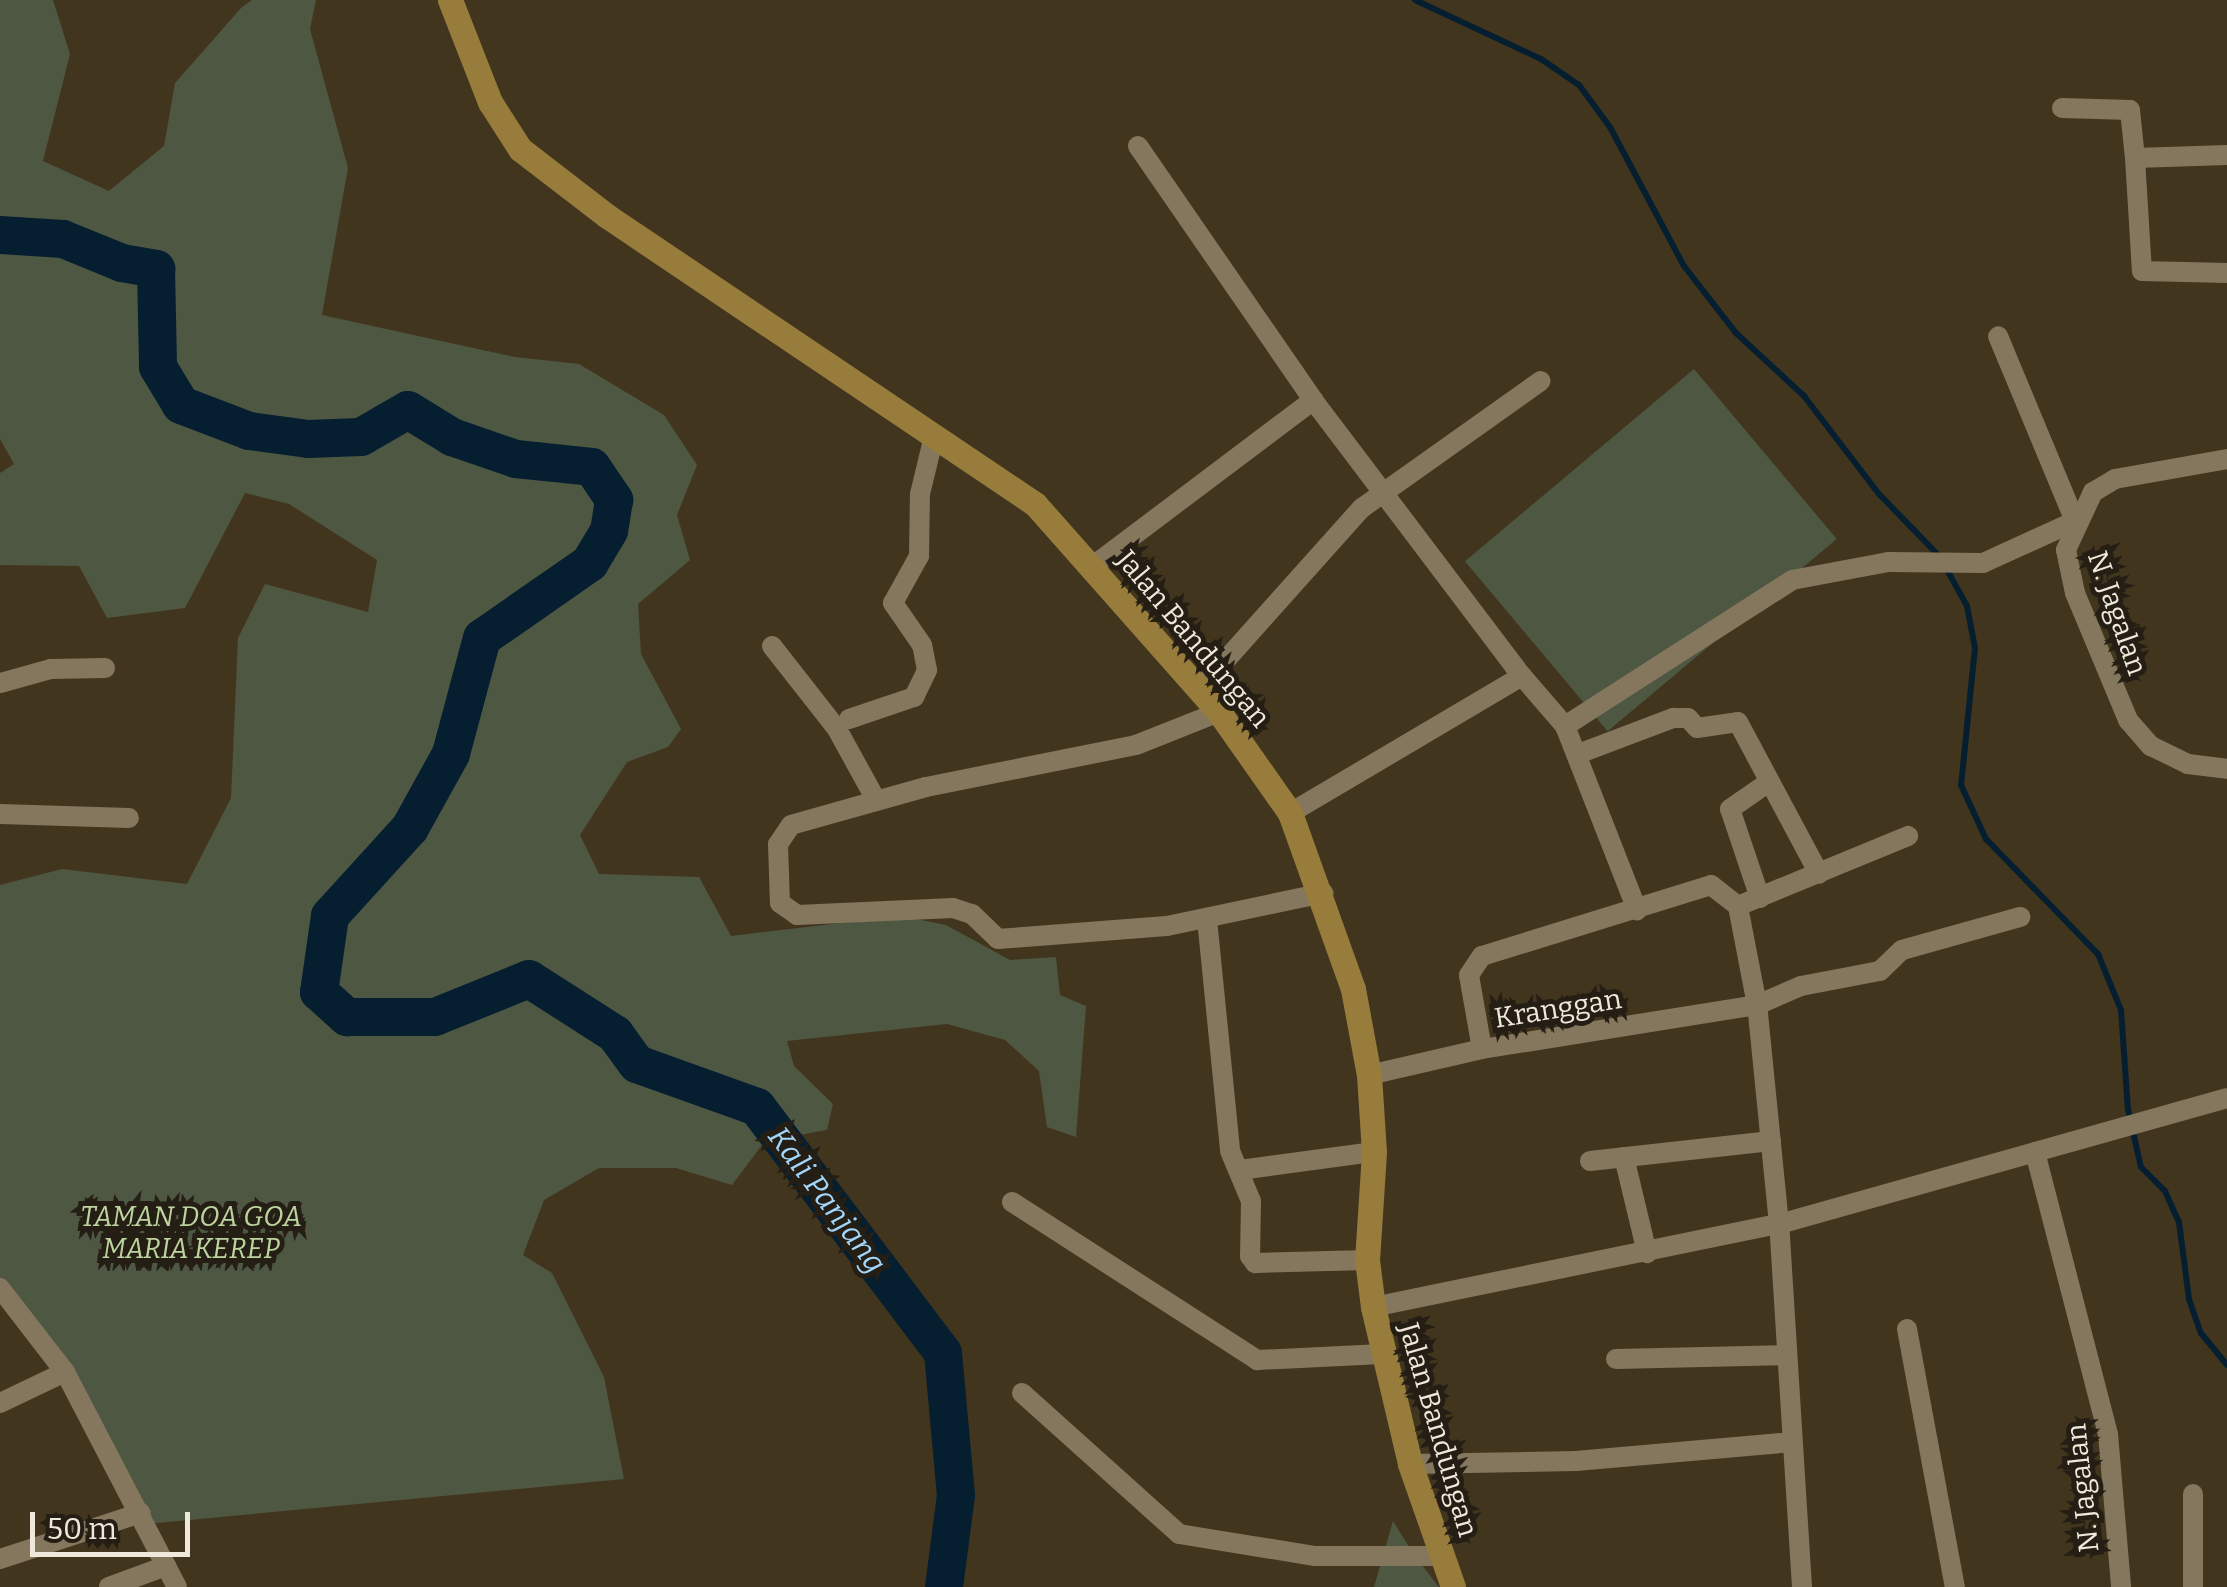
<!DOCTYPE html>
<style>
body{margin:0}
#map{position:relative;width:2227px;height:1587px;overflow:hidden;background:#42351e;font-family:Bitter,serif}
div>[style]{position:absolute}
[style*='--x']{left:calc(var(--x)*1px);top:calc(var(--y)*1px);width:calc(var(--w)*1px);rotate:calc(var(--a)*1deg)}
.green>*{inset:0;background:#4e5742;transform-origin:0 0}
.stream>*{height:6px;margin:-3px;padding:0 3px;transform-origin:3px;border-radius:3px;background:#061f30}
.river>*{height:38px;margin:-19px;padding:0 19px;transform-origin:19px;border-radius:19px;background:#061f30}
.minor>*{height:20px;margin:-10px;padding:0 10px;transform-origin:10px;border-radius:10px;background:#85775d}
.major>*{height:25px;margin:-12.5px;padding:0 12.5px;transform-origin:12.5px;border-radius:12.5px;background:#977c3c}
span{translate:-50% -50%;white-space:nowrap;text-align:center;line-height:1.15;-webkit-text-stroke:10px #241e14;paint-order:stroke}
.street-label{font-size:28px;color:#f0e8da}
.park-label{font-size:28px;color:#bed49f;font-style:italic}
.water-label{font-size:30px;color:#a2d6fb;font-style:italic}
.scale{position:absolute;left:30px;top:1512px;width:160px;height:45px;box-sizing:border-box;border:5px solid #f0e8da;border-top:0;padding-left:12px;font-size:30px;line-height:35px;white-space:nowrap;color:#f0e8da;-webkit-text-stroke:8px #241e14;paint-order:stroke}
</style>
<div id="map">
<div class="green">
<i style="clip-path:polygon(0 0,53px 0,70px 54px,43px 161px,109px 191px,164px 146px,175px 83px,242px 7px,252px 0,316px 0,310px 29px,348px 168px,322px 315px,515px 357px,579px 364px,664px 415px,697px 465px,677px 515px,690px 560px,638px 604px,641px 654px,681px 729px,668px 747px,627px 762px,580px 835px,599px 874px,699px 877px,731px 936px,901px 916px,946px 925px,1010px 960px,1056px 957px,1060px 995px,1086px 1006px,1076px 1137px,1047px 1127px,1039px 1071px,1005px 1040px,947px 1024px,787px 1041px,794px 1066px,833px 1104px,827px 1130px,765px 1141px,732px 1185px,676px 1168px,599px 1168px,544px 1200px,523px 1255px,552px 1273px,604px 1377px,624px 1479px,146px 1524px,64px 1382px,0 1297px,0 885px,62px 869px,187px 884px,231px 798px,238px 638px,265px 584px,368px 612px,377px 560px,289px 504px,245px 493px,185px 608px,107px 618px,79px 566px,0 565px,0 473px,14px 464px,0 439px)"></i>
<i style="left:1694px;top:369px;width:222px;height:299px;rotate:50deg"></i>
<i style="clip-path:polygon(1393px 1521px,1414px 1555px,1439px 1587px,1374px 1587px)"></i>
</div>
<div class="stream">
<i style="--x:1415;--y:0;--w:139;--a:25.1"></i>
<i style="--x:1541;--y:59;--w:46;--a:34.4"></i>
<i style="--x:1579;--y:85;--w:52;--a:53.6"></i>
<i style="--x:1610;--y:127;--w:157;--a:62"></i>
<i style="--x:1684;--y:266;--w:85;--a:52.2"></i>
<i style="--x:1736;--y:333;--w:93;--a:42.8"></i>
<i style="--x:1804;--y:396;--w:123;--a:52.6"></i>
<i style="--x:1879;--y:494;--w:88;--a:45.9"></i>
<i style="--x:1946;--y:568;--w:43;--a:61.1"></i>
<i style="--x:1967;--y:606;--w:43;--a:79.2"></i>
<i style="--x:1975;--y:648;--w:138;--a:95.8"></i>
<i style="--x:1961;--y:785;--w:60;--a:65.2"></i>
<i style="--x:1986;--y:839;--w:161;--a:45.8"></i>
<i style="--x:2098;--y:954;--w:61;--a:67.7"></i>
<i style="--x:2121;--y:1010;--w:100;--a:86"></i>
<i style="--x:2128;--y:1110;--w:58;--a:77.2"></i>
<i style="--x:2141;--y:1167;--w:34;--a:45"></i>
<i style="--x:2165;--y:1191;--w:34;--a:66"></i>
<i style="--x:2179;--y:1222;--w:78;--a:82.6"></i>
<i style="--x:2189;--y:1299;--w:36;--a:71"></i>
<i style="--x:2201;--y:1333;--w:41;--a:50.9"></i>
</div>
<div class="river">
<i style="--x:0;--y:235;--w:63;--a:3.6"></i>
<i style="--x:63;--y:239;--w:64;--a:22.1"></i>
<i style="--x:122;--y:263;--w:35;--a:10"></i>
<i style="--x:156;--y:269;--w:98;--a:88.8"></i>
<i style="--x:158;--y:367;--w:44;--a:58.8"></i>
<i style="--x:181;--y:405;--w:73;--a:20.9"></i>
<i style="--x:249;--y:431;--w:60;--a:7.7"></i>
<i style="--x:308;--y:439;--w:53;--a:-2.2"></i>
<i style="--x:361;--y:437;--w:54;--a:-29.9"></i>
<i style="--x:408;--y:410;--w:52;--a:31.5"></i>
<i style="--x:452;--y:437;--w:68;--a:19"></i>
<i style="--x:516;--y:459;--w:76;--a:6"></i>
<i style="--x:592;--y:467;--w:40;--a:56"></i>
<i style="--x:614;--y:500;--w:31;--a:99"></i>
<i style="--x:609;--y:531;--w:37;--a:121"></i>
<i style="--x:590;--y:563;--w:131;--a:145.2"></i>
<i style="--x:482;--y:638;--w:120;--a:105"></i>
<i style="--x:451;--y:754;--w:85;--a:119"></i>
<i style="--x:410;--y:828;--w:119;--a:132.3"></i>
<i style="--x:330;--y:916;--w:77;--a:98.2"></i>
<i style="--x:319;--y:992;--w:38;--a:42"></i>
<i style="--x:347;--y:1017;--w:88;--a:0"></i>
<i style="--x:435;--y:1017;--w:101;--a:-22"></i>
<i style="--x:529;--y:979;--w:102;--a:32.6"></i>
<i style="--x:615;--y:1034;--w:37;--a:54"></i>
<i style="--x:637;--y:1064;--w:127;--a:19.7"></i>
<i style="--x:757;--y:1107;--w:308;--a:52.9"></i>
<i style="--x:943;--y:1353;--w:143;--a:84.8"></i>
<i style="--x:956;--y:1495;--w:93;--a:97.4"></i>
</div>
<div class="minor">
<i style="--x:2062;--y:108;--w:68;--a:1.7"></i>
<i style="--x:2130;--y:110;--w:48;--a:84.1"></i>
<i style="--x:1138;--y:146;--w:308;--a:55.4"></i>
<i style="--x:2227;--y:155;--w:92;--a:178.1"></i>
<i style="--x:2135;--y:158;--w:113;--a:86.5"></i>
<i style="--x:2142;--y:271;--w:85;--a:1.3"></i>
<i style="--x:2227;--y:459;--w:114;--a:169.9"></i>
<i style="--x:2115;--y:479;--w:26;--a:149"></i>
<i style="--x:2093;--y:492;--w:64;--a:115"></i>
<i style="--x:2066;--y:550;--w:44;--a:78.2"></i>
<i style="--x:2075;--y:593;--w:138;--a:67.3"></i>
<i style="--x:2128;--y:720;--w:35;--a:49"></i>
<i style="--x:2151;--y:746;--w:41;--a:25.9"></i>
<i style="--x:2188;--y:764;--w:39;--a:7"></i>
<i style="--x:1093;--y:566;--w:276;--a:-37"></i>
<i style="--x:1313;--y:400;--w:346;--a:52.9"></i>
<i style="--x:1522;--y:676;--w:269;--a:149.4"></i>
<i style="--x:772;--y:646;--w:105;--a:51.9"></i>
<i style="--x:837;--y:729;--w:81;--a:61.2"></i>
<i style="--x:1522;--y:676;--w:66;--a:49.3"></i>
<i style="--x:1565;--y:726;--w:198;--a:68.6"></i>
<i style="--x:0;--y:683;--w:53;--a:-15.4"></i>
<i style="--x:51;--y:669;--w:54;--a:-1.1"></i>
<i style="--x:1199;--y:690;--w:244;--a:-48.2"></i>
<i style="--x:1362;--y:508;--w:219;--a:-35.4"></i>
<i style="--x:1219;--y:712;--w:89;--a:158.3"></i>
<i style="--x:1136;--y:745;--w:214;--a:168.7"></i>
<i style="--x:926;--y:787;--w:140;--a:164.3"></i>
<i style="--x:791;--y:825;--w:23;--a:124"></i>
<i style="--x:778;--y:844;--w:59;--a:88.1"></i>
<i style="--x:780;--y:903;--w:21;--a:35"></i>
<i style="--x:797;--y:915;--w:156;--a:-2.6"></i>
<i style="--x:953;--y:908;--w:20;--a:18"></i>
<i style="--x:972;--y:914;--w:36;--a:44"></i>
<i style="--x:998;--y:939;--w:169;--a:-4.4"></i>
<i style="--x:1167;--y:926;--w:160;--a:-11.9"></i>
<i style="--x:849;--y:719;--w:69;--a:-18.7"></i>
<i style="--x:914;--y:697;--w:30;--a:-64"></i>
<i style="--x:927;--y:670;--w:25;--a:-101"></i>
<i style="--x:922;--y:645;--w:51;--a:-124.6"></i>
<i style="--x:893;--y:603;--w:54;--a:-61"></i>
<i style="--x:919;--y:556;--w:62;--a:-89.1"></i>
<i style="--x:920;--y:494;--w:60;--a:-76.4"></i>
<i style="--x:1565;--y:726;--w:270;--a:-32.7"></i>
<i style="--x:1792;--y:580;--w:98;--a:-10.6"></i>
<i style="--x:1888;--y:562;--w:95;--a:0.6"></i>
<i style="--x:1983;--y:563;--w:101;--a:-24.5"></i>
<i style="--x:2075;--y:521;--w:200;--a:-112.6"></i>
<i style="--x:1578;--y:754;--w:102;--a:-20.8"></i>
<i style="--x:1673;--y:718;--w:15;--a:0"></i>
<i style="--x:1688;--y:718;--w:13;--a:48"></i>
<i style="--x:1697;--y:728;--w:41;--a:-8.3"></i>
<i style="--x:1738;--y:722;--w:172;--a:61.9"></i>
<i style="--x:0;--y:814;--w:129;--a:1.8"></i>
<i style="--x:1760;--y:898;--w:94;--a:-108.6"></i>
<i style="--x:1730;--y:809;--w:44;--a:-34.8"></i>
<i style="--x:1207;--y:919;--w:233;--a:84.3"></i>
<i style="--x:1230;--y:1151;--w:54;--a:67.2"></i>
<i style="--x:1251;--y:1201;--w:55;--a:91"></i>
<i style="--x:1250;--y:1256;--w:9;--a:54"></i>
<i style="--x:1255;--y:1263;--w:112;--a:-1.5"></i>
<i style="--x:1482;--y:1049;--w:75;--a:-100"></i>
<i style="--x:1469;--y:975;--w:23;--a:-56"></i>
<i style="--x:1482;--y:956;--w:240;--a:-17.2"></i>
<i style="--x:1711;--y:885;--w:34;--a:38"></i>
<i style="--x:1369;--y:1075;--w:116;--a:-13"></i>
<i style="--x:1482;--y:1049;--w:278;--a:-9.1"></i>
<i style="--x:1757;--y:1005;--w:48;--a:-23.4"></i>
<i style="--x:1801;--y:986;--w:80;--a:-10.8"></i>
<i style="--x:1880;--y:971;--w:30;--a:-44"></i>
<i style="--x:1902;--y:950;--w:123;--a:-15.6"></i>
<i style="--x:2035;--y:1152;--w:291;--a:75.5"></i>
<i style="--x:2108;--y:1434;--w:154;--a:85.1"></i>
<i style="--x:1624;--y:1157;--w:99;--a:76.5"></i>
<i style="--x:1590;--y:1161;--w:182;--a:-6.3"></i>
<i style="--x:1240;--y:1170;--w:135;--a:-7.7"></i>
<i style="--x:1012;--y:1202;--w:292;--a:32.8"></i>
<i style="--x:1257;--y:1360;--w:125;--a:-2.7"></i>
<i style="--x:0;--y:1288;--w:106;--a:52.3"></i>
<i style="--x:65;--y:1372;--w:242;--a:62.5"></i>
<i style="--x:1373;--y:1307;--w:414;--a:-11.6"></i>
<i style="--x:1779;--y:1224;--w:465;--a:-15.7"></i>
<i style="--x:1907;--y:1329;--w:262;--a:79.5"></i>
<i style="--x:1616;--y:1359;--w:171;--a:-1.3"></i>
<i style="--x:1022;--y:1393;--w:211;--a:41.9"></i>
<i style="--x:1179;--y:1534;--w:138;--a:9.2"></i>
<i style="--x:1315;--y:1556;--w:127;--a:0"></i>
<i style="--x:0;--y:1403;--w:72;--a:-25.5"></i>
<i style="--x:1410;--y:1464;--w:166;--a:-1"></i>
<i style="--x:1576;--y:1461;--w:217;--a:-5"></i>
<i style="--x:2193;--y:1494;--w:93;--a:90"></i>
<i style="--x:0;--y:1559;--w:148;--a:-18.1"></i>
<i style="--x:109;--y:1587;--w:61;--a:-20.2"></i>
<i style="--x:1802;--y:1587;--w:364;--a:-93.6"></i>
<i style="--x:1779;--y:1224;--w:220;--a:-95.7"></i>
<i style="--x:1757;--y:1005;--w:101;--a:-100.9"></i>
<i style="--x:1738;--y:906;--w:184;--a:-22.4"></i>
</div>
<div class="major">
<i style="--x:450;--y:0;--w:110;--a:68.6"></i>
<i style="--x:490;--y:102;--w:56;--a:57.4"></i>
<i style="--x:520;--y:149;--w:110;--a:37.6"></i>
<i style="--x:607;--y:216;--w:516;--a:33.94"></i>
<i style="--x:1035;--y:504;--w:278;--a:48.5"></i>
<i style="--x:1219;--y:712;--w:123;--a:54.9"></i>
<i style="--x:1290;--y:813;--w:187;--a:70.3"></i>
<i style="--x:1353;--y:989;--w:87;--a:79.5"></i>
<i style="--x:1369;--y:1075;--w:77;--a:86.3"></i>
<i style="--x:1374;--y:1152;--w:108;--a:93.7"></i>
<i style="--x:1367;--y:1260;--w:47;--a:82.7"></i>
<i style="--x:1373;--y:1307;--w:161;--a:76.7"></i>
<i style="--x:1410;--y:1464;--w:130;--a:70.7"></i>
</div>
<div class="street-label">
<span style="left:2117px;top:613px;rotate:71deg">N. Jagalan</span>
<span style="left:1193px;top:639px;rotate:50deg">Jalan Bandungan</span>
<span style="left:1558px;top:1009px;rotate:-9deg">Kranggan</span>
<span style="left:1438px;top:1430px;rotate:74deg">Jalan Bandungan</span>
<span style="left:2083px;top:1488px;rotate:-96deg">N. Jagalan</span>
</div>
<div class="park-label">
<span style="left:191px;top:1233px">TAMAN DOA GOA<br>MARIA KEREP</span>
</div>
<div class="water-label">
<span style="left:827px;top:1200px;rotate:53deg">Kali Panjang</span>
</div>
<div class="scale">50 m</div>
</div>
